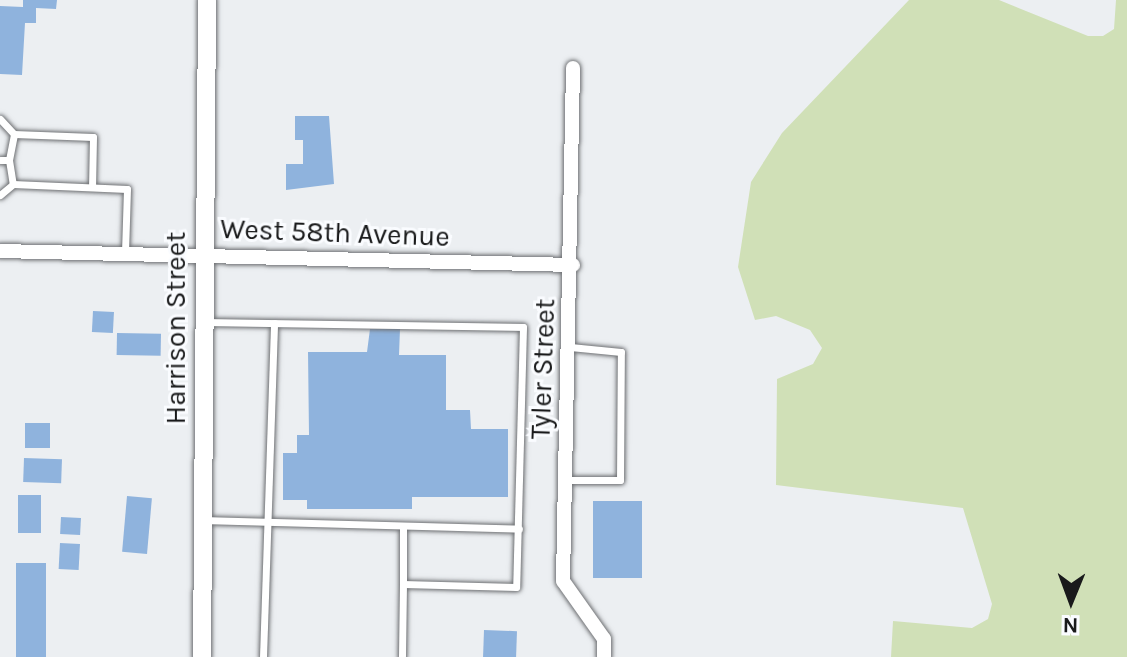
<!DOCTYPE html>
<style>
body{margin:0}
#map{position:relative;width:1127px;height:657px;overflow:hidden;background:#eceff2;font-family:Karla,sans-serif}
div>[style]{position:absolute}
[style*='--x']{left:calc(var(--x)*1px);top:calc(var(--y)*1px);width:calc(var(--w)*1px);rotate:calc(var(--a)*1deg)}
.green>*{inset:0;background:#d0e0b7}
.building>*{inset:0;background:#8fb3dd;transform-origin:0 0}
.roads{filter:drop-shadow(0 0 2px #6e7073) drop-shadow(0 0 2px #6e7073)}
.service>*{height:7px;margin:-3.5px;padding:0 3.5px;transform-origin:3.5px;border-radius:3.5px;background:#fff}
.minor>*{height:14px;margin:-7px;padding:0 7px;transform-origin:7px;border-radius:7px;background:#fff}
.tertiary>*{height:18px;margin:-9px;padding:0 9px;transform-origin:9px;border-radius:9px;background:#fff}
span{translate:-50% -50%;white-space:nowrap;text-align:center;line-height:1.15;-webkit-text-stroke:6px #fafcff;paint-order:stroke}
.street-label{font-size:28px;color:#191a1b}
.north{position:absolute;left:1031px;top:561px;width:80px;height:80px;-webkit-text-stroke:6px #fafcff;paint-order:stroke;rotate:181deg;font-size:22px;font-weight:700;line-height:32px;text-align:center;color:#191a1b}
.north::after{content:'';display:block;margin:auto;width:28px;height:36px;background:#191a1b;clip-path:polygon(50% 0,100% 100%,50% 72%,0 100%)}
</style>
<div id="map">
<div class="green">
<i style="clip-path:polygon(909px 0,999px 0,1088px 36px,1103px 36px,1114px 29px,1116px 0,1127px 0,1127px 657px,891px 657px,893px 621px,972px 628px,988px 619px,992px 604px,963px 508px,776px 485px,777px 379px,813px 364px,822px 348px,810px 330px,776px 316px,755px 320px,738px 267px,751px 182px,782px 133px)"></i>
</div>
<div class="building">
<i style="clip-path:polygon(23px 0,57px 0,56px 9px,36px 8px,36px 23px,25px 23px,22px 75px,0 74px,0 6px,23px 7px)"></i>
<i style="clip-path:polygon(295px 116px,329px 116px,334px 184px,286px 190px,286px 164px,303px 164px,303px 140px,295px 140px)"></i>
<i style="left:93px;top:311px;width:21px;height:21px;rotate:3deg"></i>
<i style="clip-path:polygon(370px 329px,400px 329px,399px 355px,446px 355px,446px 410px,470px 410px,471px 429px,508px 429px,508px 497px,412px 497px,412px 509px,307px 509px,307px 500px,283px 500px,283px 453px,297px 453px,297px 435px,309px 435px,308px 352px,367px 352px)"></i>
<i style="left:117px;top:333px;width:44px;height:22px;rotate:1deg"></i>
<i style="left:25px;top:423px;width:25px;height:25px"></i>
<i style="left:24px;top:458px;width:38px;height:24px;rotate:2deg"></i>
<i style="left:18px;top:495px;width:23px;height:38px"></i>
<i style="left:127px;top:496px;width:25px;height:56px;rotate:5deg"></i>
<i style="left:593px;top:501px;width:49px;height:77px"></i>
<i style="left:61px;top:517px;width:20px;height:17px;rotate:3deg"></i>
<i style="left:60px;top:543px;width:20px;height:26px;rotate:3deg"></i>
<i style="left:16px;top:563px;width:30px;height:94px"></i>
<i style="left:484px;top:630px;width:33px;height:27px;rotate:2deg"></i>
</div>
<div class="roads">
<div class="service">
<i style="--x:0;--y:119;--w:21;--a:47"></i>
<i style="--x:0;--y:160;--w:9;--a:0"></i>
<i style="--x:9;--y:160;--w:24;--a:81"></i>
<i style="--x:9;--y:160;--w:26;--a:-79"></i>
<i style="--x:14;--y:134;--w:79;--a:2.2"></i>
<i style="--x:93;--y:137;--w:50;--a:91.1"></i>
<i style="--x:0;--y:195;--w:17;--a:-40"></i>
<i style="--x:13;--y:184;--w:114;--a:2.5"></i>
<i style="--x:127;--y:189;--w:64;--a:91.8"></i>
<i style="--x:207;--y:322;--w:316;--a:0.9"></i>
<i style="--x:523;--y:327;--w:260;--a:91.5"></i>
<i style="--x:516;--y:587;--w:113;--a:-178.5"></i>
<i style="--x:403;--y:584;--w:73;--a:90.8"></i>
<i style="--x:566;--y:480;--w:54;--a:0"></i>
<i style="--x:620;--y:480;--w:128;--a:-89.6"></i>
<i style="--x:621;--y:352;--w:51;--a:-174.4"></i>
<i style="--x:205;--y:520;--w:314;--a:1.6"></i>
<i style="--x:403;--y:526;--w:58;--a:90"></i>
<i style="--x:263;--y:657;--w:334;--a:-88.1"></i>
</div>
<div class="minor">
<i style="--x:573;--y:68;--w:513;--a:91.12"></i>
<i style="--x:563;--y:581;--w:71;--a:54.7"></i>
<i style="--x:604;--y:639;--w:18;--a:90"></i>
<i style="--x:0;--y:251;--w:573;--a:1.4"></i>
</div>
<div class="tertiary">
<i style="--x:202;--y:657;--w:657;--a:-89.56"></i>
</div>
</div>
<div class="street-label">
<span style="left:335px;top:233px;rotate:2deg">West 58th Avenue</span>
<span style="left:176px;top:328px;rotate:-90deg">Harrison Street</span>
<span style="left:543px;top:369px;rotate:-88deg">Tyler Street</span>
</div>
<div class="north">N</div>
</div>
